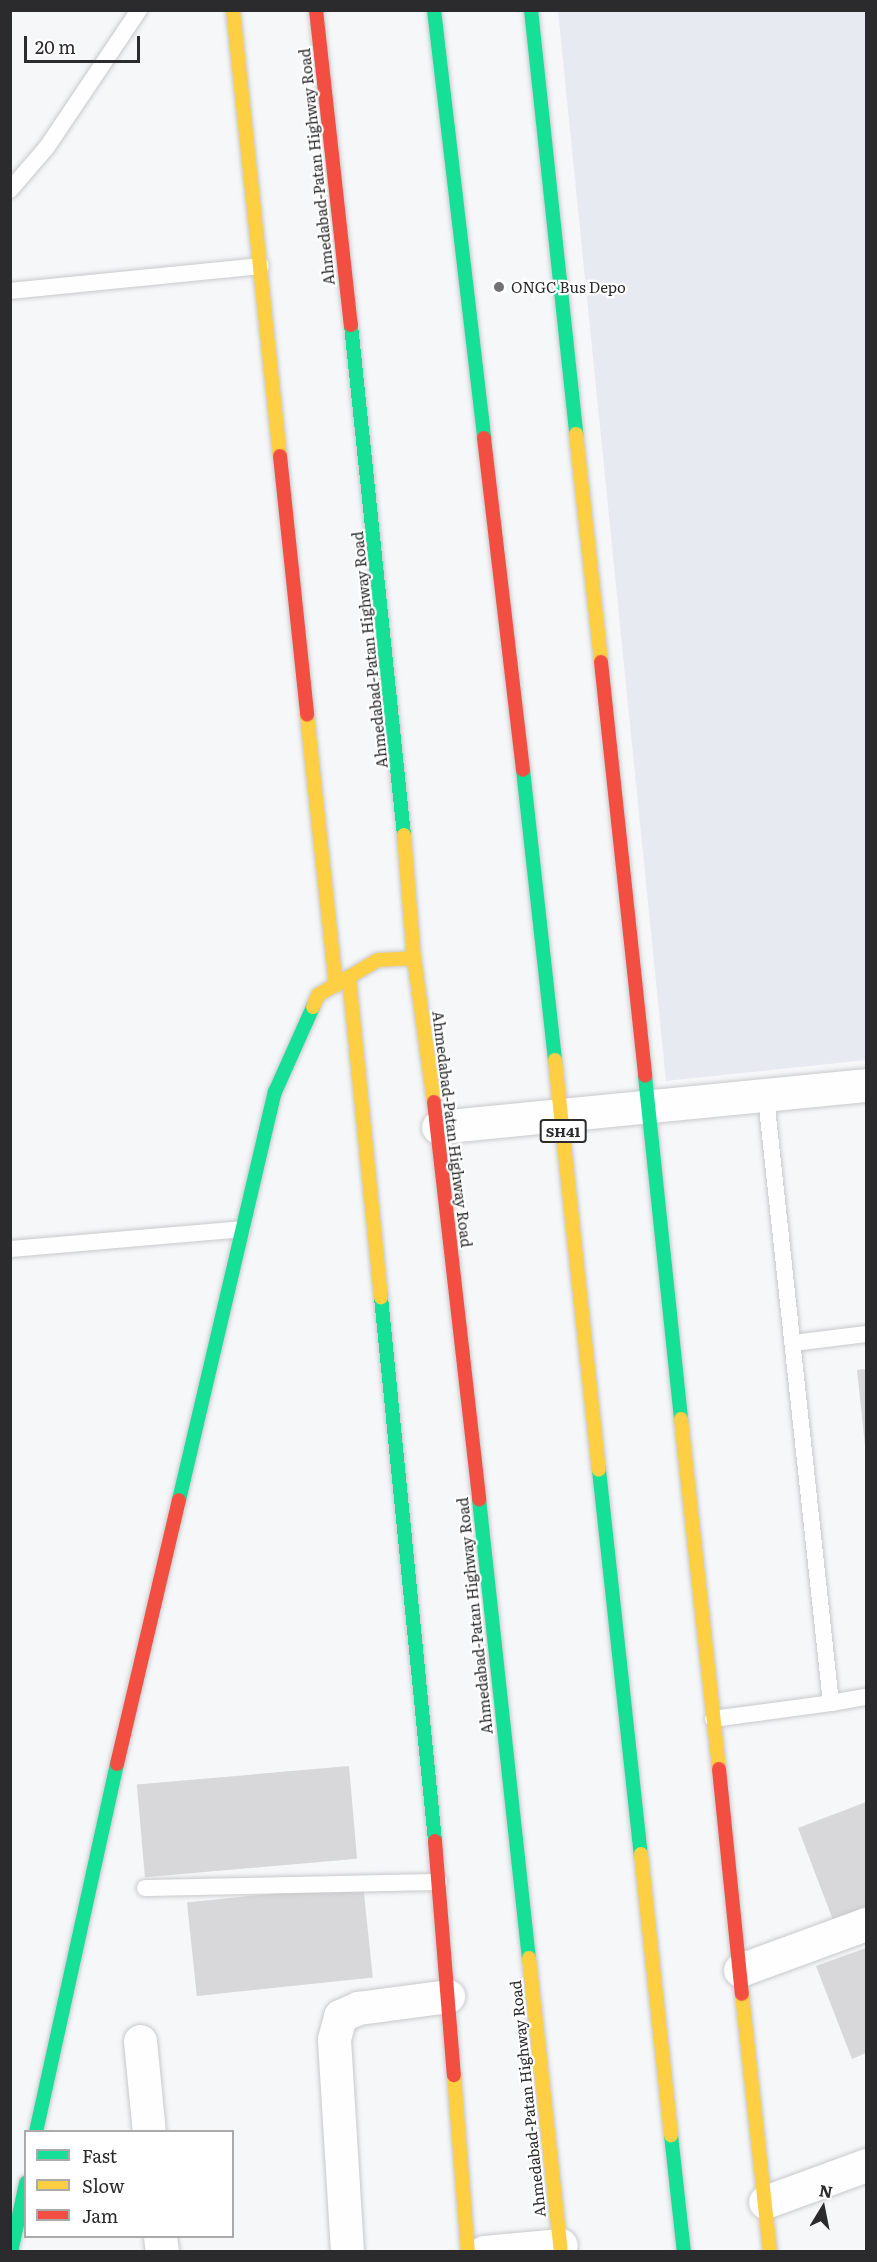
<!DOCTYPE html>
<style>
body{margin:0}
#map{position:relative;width:877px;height:2262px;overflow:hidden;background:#f6f7f9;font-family:Literata,serif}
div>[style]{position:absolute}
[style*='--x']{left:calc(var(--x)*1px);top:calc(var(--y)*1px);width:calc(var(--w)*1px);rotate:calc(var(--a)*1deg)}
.built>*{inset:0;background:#e8eaf1}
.building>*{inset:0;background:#d8d8da;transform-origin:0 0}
.roads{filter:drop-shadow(0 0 2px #c8c9cb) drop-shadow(0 0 2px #c8c9cb)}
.lane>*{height:16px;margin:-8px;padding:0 8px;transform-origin:8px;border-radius:8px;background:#fefefe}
.street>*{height:33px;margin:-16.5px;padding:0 16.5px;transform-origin:16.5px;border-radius:16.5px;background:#fefefe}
.fast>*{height:14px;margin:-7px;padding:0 7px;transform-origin:7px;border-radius:7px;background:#16e098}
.slow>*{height:14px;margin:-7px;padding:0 7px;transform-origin:7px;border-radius:7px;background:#ffcf43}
.jam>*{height:14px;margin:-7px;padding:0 7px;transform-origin:7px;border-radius:7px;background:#f24e42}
.dots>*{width:16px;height:16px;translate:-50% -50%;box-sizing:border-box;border:3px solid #fff;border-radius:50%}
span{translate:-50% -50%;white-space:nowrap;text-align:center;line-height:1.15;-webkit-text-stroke:4.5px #fff;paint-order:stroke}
.shield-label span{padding:2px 4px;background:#fff;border:2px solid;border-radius:4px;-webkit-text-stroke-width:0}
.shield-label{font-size:14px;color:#2b2b2d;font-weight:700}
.street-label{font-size:15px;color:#2b2b2d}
.poi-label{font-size:15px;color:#2b2b2d}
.left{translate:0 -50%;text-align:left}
.frame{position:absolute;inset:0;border:12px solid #2b2b2d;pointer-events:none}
.legend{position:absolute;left:24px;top:2130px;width:210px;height:108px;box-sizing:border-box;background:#fff;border:2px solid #aaaaab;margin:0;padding:8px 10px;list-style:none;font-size:18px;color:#2b2b2d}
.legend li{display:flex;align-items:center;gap:12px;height:30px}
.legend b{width:30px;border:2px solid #aaaaab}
.north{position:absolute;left:793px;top:2178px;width:60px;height:60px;-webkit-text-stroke:4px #fff;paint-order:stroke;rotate:10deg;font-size:16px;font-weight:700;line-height:24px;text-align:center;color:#2b2b2d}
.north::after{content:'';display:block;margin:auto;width:21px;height:27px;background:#2b2b2d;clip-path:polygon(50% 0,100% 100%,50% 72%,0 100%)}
.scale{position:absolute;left:24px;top:36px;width:116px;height:27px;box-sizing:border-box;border:3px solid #2b2b2d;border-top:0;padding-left:8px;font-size:18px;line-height:21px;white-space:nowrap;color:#2b2b2d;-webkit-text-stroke:4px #fff;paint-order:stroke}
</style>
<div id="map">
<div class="built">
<i style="clip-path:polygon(558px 11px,866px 11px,866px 1060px,666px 1081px)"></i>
</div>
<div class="building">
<i style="clip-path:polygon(866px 1369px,866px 1444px,865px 1445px,857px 1370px)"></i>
<i style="left:349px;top:1766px;width:93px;height:213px;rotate:85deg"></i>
<i style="clip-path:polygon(866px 1802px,866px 1907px,833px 1920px,798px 1828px)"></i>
<i style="left:363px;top:1884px;width:94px;height:177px;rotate:84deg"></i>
<i style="clip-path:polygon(866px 1948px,866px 2053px,852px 2059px,816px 1966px)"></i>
</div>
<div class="roads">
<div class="lane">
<i style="--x:10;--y:190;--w:57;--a:-49.3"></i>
<i style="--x:47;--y:147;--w:165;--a:-56.1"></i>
<i style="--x:10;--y:291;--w:252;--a:-5.7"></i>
<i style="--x:10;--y:1249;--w:233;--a:-4.9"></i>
<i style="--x:793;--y:1343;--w:74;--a:-7"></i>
<i style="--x:831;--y:1703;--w:36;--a:-10"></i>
<i style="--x:713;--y:1719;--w:119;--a:-7.7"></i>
<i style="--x:831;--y:1703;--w:608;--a:-96.13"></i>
<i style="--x:145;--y:1888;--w:294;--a:-1.2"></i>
</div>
<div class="street">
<i style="--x:438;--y:1127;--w:430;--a:-5.6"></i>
<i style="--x:740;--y:1970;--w:134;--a:-20.1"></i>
<i style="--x:140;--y:2041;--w:91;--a:84.4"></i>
<i style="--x:765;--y:2202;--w:108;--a:-20.1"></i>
<i style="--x:160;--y:2236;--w:16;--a:83"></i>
<i style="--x:347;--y:2252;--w:213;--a:-93.5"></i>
<i style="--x:334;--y:2039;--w:24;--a:-75"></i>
<i style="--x:340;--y:2016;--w:20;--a:-24"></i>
<i style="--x:358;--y:2008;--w:91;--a:-7.6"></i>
<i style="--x:484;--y:2252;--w:77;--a:-5.2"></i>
</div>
<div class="fast">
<i style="--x:434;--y:10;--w:431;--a:83.3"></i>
<i style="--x:531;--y:10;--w:426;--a:83.9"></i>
<i style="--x:351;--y:325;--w:513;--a:84.07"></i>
<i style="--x:523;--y:770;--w:292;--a:83.7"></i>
<i style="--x:645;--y:1076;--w:345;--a:84"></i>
<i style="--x:381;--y:1297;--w:547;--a:84.33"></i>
<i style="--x:599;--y:1470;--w:386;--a:83.8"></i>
<i style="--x:479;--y:1499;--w:462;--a:83.8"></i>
<i style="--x:179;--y:1500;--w:419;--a:-76.8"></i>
<i style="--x:275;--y:1092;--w:93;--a:-65.9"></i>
<i style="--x:36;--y:2132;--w:377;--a:-77.6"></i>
<i style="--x:671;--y:2135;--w:118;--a:83.7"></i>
<i style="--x:11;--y:2252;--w:71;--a:-77.7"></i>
</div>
<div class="slow">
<i style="--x:233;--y:10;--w:448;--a:84"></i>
<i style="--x:576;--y:434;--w:229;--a:83.7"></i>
<i style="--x:307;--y:715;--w:272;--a:83.9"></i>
<i style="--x:404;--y:835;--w:123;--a:85.4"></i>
<i style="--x:414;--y:958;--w:145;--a:82.1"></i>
<i style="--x:349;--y:977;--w:322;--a:84.3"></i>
<i style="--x:313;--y:1007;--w:13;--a:-67"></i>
<i style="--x:318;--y:995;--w:69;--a:-30.3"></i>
<i style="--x:378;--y:960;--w:36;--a:-3"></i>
<i style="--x:555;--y:1060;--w:412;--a:83.9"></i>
<i style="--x:681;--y:1419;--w:352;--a:83.8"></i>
<i style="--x:641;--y:1854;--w:283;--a:83.9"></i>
<i style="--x:529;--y:1958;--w:296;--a:83.8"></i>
<i style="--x:742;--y:1994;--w:260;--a:83.8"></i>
<i style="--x:454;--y:2075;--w:178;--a:85.5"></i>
</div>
<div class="jam">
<i style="--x:316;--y:10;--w:317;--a:83.7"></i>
<i style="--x:484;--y:438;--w:334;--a:83.3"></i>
<i style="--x:280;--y:456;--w:260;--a:84"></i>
<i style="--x:601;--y:662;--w:416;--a:83.9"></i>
<i style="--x:434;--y:1102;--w:400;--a:83.5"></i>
<i style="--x:117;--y:1764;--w:271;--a:-76.8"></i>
<i style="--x:719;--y:1769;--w:226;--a:84.2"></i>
<i style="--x:435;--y:1841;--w:235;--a:85.4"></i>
</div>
</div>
<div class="dots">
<i style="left:499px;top:287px;background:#727274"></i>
</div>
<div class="shield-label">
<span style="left:563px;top:1131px">SH41</span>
</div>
<div class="street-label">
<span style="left:316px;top:167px;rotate:-96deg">Ahmedabad-Patan Highway Road</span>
<span style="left:369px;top:650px;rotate:-96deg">Ahmedabad-Patan Highway Road</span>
<span style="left:453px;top:1129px;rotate:83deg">Ahmedabad-Patan Highway Road</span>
<span style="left:474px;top:1616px;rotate:-96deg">Ahmedabad-Patan Highway Road</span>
<span style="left:527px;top:2099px;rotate:-96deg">Ahmedabad-Patan Highway Road</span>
</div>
<div class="poi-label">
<span class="left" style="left:511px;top:287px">ONGC Bus Depo</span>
</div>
<div class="frame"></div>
<ul class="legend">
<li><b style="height:8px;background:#16e098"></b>Fast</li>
<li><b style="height:8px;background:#ffcf43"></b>Slow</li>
<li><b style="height:8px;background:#f24e42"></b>Jam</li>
</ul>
<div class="north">N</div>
<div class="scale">20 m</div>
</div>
